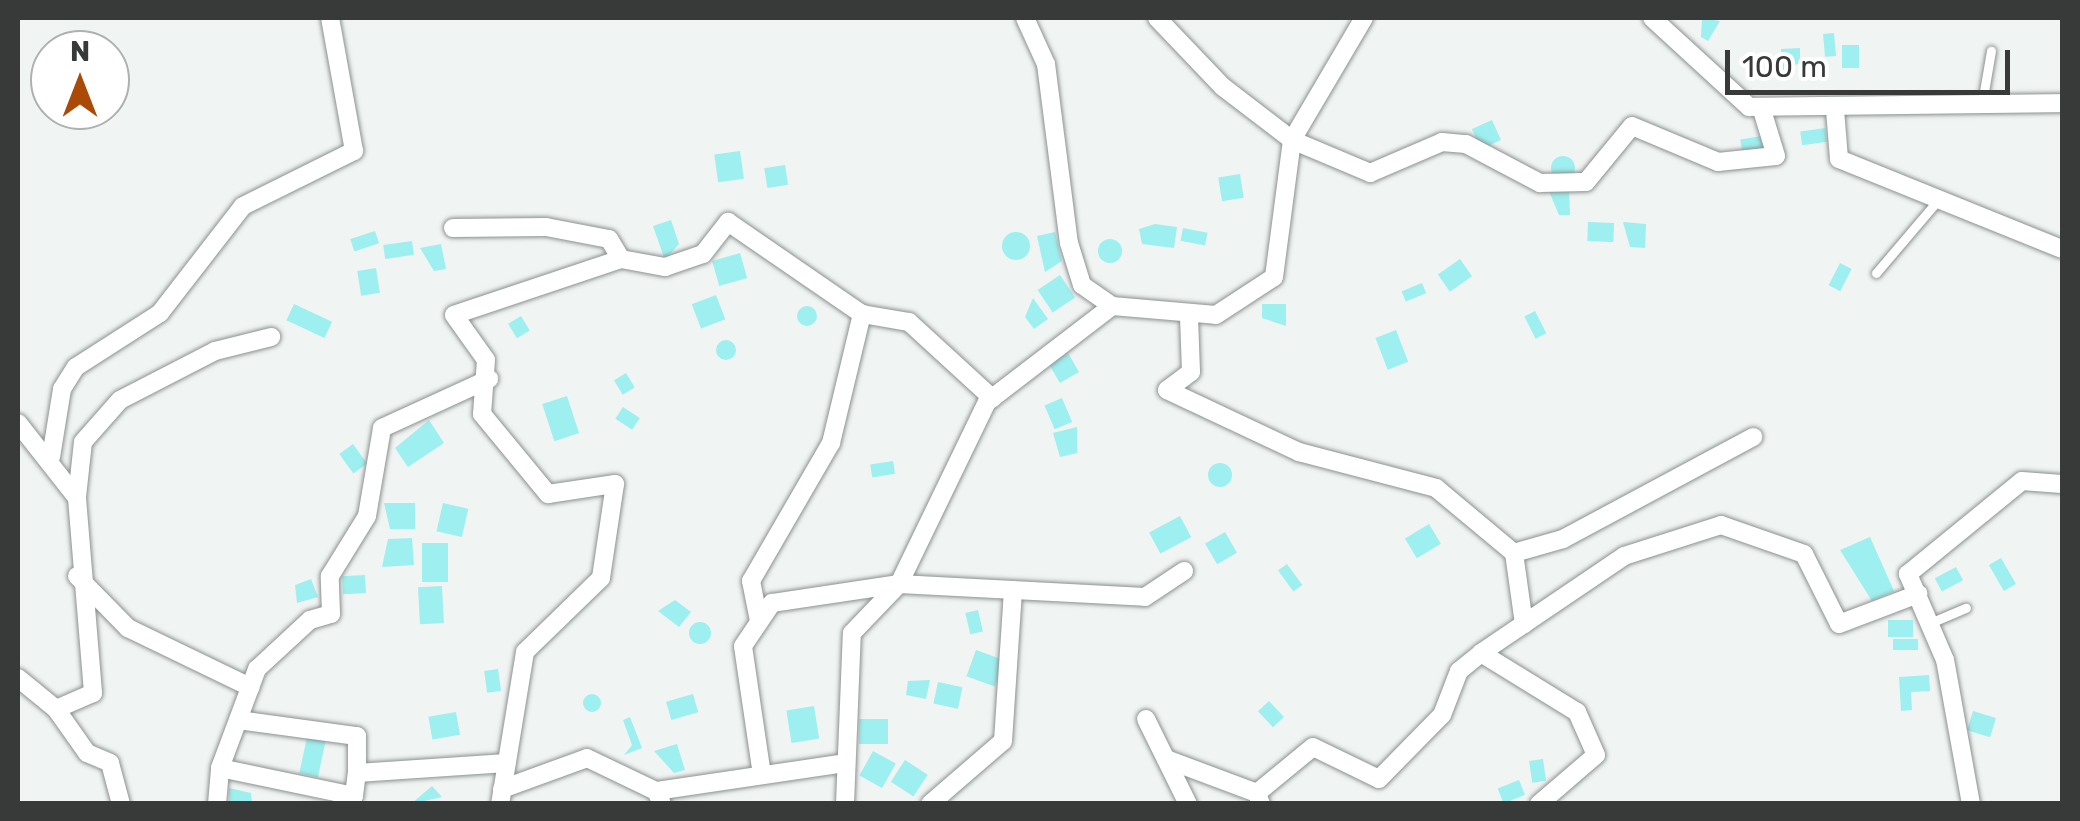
<!DOCTYPE html>
<style>
body{margin:0}
#map{position:relative;width:2080px;height:821px;overflow:hidden;background:#f0f4f3;font-family:Rubik,sans-serif}
div>[style]{position:absolute}
[style*='--x']{left:calc(var(--x)*1px);top:calc(var(--y)*1px);width:calc(var(--w)*1px);rotate:calc(var(--a)*1deg)}
.building>*{inset:0;background:#9eefef;transform-origin:0 0}
.round{border-radius:50%}
.roads{filter:drop-shadow(0 0 2px #8c9090) drop-shadow(0 0 2px #8c9090)}
.lane>*{height:9px;margin:-4.5px;padding:0 4.5px;transform-origin:4.5px;border-radius:4.5px;background:#fff}
.street>*{height:18px;margin:-9px;padding:0 9px;transform-origin:9px;border-radius:9px;background:#fff}
span{translate:-50% -50%;white-space:nowrap;text-align:center;line-height:1.15;-webkit-text-stroke:9px #fff;paint-order:stroke}
.frame{position:absolute;inset:0;border:20px solid #383939;pointer-events:none}
.north{position:absolute;left:30px;top:30px;width:100px;height:100px;box-sizing:border-box;background:#fff;border:2px solid #afb0b0;border-radius:50%;rotate:0deg;font-size:28px;font-weight:700;line-height:40px;text-align:center;color:#383939}
.north::after{content:'';display:block;margin:auto;width:35px;height:45px;background:#ab4907;clip-path:polygon(50% 0,100% 100%,50% 72%,0 100%)}
.scale{position:absolute;left:1725px;top:50px;width:285px;height:45px;box-sizing:border-box;border:5px solid #383939;border-top:0;padding-left:12px;font-size:30px;line-height:35px;white-space:nowrap;color:#383939;-webkit-text-stroke:8px #fff;paint-order:stroke}
</style>
<div id="map">
<div class="building">
<i style="clip-path:polygon(1702px 18px,1720px 21px,1708px 41px,1701px 37px)"></i>
<i style="left:1834px;top:33px;width:23px;height:11px;rotate:85deg"></i>
<i style="left:1842px;top:45px;width:17px;height:23px"></i>
<i style="clip-path:polygon(1800px 48px,1800px 63px,1781px 71px,1781px 49px)"></i>
<i style="left:1492px;top:120px;width:22px;height:22px;rotate:66deg"></i>
<i style="left:1825px;top:128px;width:14px;height:25px;rotate:82deg"></i>
<i style="left:1762px;top:136px;width:12px;height:22px;rotate:81deg"></i>
<i style="left:740px;top:151px;width:28px;height:26px;rotate:82deg"></i>
<i class="round" style="left:1551px;top:156px;width:24px;height:24px"></i>
<i style="left:785px;top:165px;width:20px;height:21px;rotate:81deg"></i>
<i style="left:1240px;top:174px;width:24px;height:22px;rotate:81deg"></i>
<i style="clip-path:polygon(1569px 188px,1570px 215px,1559px 215px,1548px 189px)"></i>
<i style="clip-path:polygon(671px 220px,679px 244px,665px 260px,653px 226px)"></i>
<i style="left:1588px;top:222px;width:26px;height:19px;rotate:2deg"></i>
<i style="clip-path:polygon(1623px 222px,1646px 224px,1645px 248px,1630px 247px)"></i>
<i style="clip-path:polygon(1155px 224px,1177px 227px,1174px 248px,1142px 244px,1139px 229px)"></i>
<i style="left:1183px;top:228px;width:25px;height:13px;rotate:11deg"></i>
<i style="left:375px;top:231px;width:13px;height:26px;rotate:72deg"></i>
<i class="round" style="left:1002px;top:232px;width:28px;height:28px"></i>
<i style="clip-path:polygon(1055px 232px,1062px 261px,1045px 272px,1037px 236px)"></i>
<i class="round" style="left:1098px;top:239px;width:24px;height:24px"></i>
<i style="left:412px;top:241px;width:14px;height:29px;rotate:82deg"></i>
<i style="clip-path:polygon(441px 244px,446px 269px,434px 271px,420px 248px)"></i>
<i style="left:740px;top:253px;width:26px;height:29px;rotate:74deg"></i>
<i style="left:1460px;top:259px;width:21px;height:27px;rotate:55deg"></i>
<i style="left:1840px;top:263px;width:13px;height:25px;rotate:27deg"></i>
<i style="left:376px;top:268px;width:25px;height:19px;rotate:81deg"></i>
<i style="left:1060px;top:275px;width:27px;height:27px;rotate:56deg"></i>
<i style="left:1422px;top:283px;width:11px;height:22px;rotate:68deg"></i>
<i style="left:716px;top:295px;width:26px;height:26px;rotate:69deg"></i>
<i style="clip-path:polygon(1033px 298px,1048px 319px,1034px 329px,1025px 317px)"></i>
<i style="left:294px;top:304px;width:42px;height:18px;rotate:25deg"></i>
<i style="clip-path:polygon(1262px 304px,1286px 304px,1286px 326px,1262px 318px)"></i>
<i class="round" style="left:797px;top:306px;width:20px;height:20px"></i>
<i style="left:1535px;top:311px;width:25px;height:12px;rotate:63deg"></i>
<i style="left:521px;top:316px;width:17px;height:15px;rotate:59deg"></i>
<i style="left:1396px;top:330px;width:34px;height:22px;rotate:69deg"></i>
<i class="round" style="left:716px;top:340px;width:20px;height:20px"></i>
<i style="left:1068px;top:353px;width:22px;height:22px;rotate:60deg"></i>
<i style="left:626px;top:373px;width:17px;height:14px;rotate:59deg"></i>
<i style="left:567px;top:396px;width:39px;height:26px;rotate:72deg"></i>
<i style="left:1062px;top:398px;width:26px;height:19px;rotate:67deg"></i>
<i style="left:623px;top:407px;width:20px;height:14px;rotate:33deg"></i>
<i style="clip-path:polygon(429px 420px,444px 443px,408px 467px,395px 448px)"></i>
<i style="clip-path:polygon(1077px 427px,1077px 453px,1060px 457px,1053px 433px)"></i>
<i style="left:353px;top:444px;width:24px;height:17px;rotate:54deg"></i>
<i style="left:893px;top:461px;width:13px;height:23px;rotate:81deg"></i>
<i class="round" style="left:1208px;top:463px;width:24px;height:24px"></i>
<i style="clip-path:polygon(384px 503px,415px 503px,415px 529px,390px 529px)"></i>
<i style="left:443px;top:503px;width:26px;height:29px;rotate:13deg"></i>
<i style="left:1180px;top:516px;width:24px;height:35px;rotate:62deg"></i>
<i style="left:1429px;top:524px;width:23px;height:28px;rotate:59deg"></i>
<i style="left:1225px;top:532px;width:24px;height:23px;rotate:60deg"></i>
<i style="clip-path:polygon(1870px 537px,1894px 591px,1872px 601px,1840px 550px)"></i>
<i style="clip-path:polygon(412px 538px,414px 565px,382px 567px,388px 539px)"></i>
<i style="left:422px;top:543px;width:26px;height:39px"></i>
<i style="left:2001px;top:558px;width:30px;height:14px;rotate:60deg"></i>
<i style="left:1287px;top:564px;width:26px;height:11px;rotate:54deg"></i>
<i style="left:1956px;top:567px;width:15px;height:24px;rotate:62deg"></i>
<i style="left:365px;top:575px;width:18px;height:23px;rotate:87deg"></i>
<i style="clip-path:polygon(311px 579px,318px 597px,297px 603px,295px 585px)"></i>
<i style="left:442px;top:586px;width:37px;height:24px;rotate:87deg"></i>
<i style="clip-path:polygon(675px 600px,691px 612px,679px 627px,658px 611px)"></i>
<i style="left:978px;top:610px;width:22px;height:13px;rotate:77deg"></i>
<i style="left:1888px;top:620px;width:25px;height:17px"></i>
<i class="round" style="left:689px;top:622px;width:22px;height:22px"></i>
<i style="left:1893px;top:639px;width:25px;height:11px"></i>
<i style="left:976px;top:650px;width:30px;height:28px;rotate:20deg"></i>
<i style="left:498px;top:669px;width:22px;height:14px;rotate:82deg"></i>
<i style="clip-path:polygon(1929px 675px,1930px 691px,1911px 692px,1912px 710px,1901px 711px,1899px 677px)"></i>
<i style="clip-path:polygon(930px 680px,926px 699px,906px 695px,908px 681px)"></i>
<i style="left:938px;top:682px;width:25px;height:22px;rotate:12deg"></i>
<i class="round" style="left:583px;top:694px;width:18px;height:18px"></i>
<i style="left:693px;top:694px;width:19px;height:28px;rotate:74deg"></i>
<i style="left:1269px;top:701px;width:22px;height:15px;rotate:47deg"></i>
<i style="left:814px;top:706px;width:33px;height:28px;rotate:81deg"></i>
<i style="left:1973px;top:711px;width:24px;height:20px;rotate:17deg"></i>
<i style="left:456px;top:712px;width:23px;height:28px;rotate:80deg"></i>
<i style="clip-path:polygon(630px 717px,642px 748px,624px 755px,632px 745px,623px 720px)"></i>
<i style="left:859px;top:719px;width:29px;height:25px"></i>
<i style="left:307px;top:737px;width:19px;height:37px;rotate:12deg"></i>
<i style="clip-path:polygon(677px 744px,685px 770px,674px 773px,654px 751px)"></i>
<i style="left:873px;top:751px;width:26px;height:28px;rotate:29deg"></i>
<i style="left:1543px;top:759px;width:22px;height:14px;rotate:82deg"></i>
<i style="left:905px;top:760px;width:27px;height:26px;rotate:33deg"></i>
<i style="left:1519px;top:780px;width:16px;height:23px;rotate:68deg"></i>
<i style="clip-path:polygon(432px 786px,442px 797px,411px 804px)"></i>
<i style="clip-path:polygon(229px 788px,251px 793px,252px 804px,229px 804px)"></i>
</div>
<div class="roads">
<div class="lane">
<i style="--x:1982;--y:103;--w:53;--a:-80.2"></i>
<i style="--x:1876;--y:273;--w:97;--a:-49.6"></i>
<i style="--x:1930;--y:623;--w:39;--a:-23"></i>
</div>
<div class="street">
<i style="--x:1025;--y:18;--w:51;--a:65.5"></i>
<i style="--x:1046;--y:64;--w:180;--a:82.7"></i>
<i style="--x:1069;--y:243;--w:44;--a:72.8"></i>
<i style="--x:1082;--y:285;--w:37;--a:35"></i>
<i style="--x:1157;--y:18;--w:95;--a:46.3"></i>
<i style="--x:1223;--y:87;--w:87;--a:37.5"></i>
<i style="--x:1292;--y:140;--w:85;--a:22.9"></i>
<i style="--x:1370;--y:173;--w:78;--a:-23.3"></i>
<i style="--x:1442;--y:142;--w:24;--a:5"></i>
<i style="--x:1466;--y:144;--w:84;--a:27.8"></i>
<i style="--x:1540;--y:183;--w:46;--a:-1.2"></i>
<i style="--x:1586;--y:182;--w:72;--a:-50.6"></i>
<i style="--x:1632;--y:126;--w:93;--a:22.7"></i>
<i style="--x:1718;--y:162;--w:58;--a:-5.9"></i>
<i style="--x:1776;--y:156;--w:51;--a:-107"></i>
<i style="--x:1652;--y:18;--w:132;--a:42.5"></i>
<i style="--x:1749;--y:107;--w:313;--a:-0.7"></i>
<i style="--x:1835;--y:110;--w:49;--a:85.3"></i>
<i style="--x:1839;--y:159;--w:240;--a:22"></i>
<i style="--x:453;--y:228;--w:93;--a:-0.6"></i>
<i style="--x:546;--y:227;--w:64;--a:10.8"></i>
<i style="--x:609;--y:239;--w:23;--a:59"></i>
<i style="--x:621;--y:259;--w:176;--a:161.5"></i>
<i style="--x:454;--y:315;--w:55;--a:54.6"></i>
<i style="--x:486;--y:360;--w:54;--a:94.2"></i>
<i style="--x:482;--y:414;--w:104;--a:50.5"></i>
<i style="--x:548;--y:494;--w:68;--a:-8.5"></i>
<i style="--x:615;--y:484;--w:95;--a:98.5"></i>
<i style="--x:601;--y:578;--w:106;--a:135.8"></i>
<i style="--x:525;--y:652;--w:154;--a:99.3"></i>
<i style="--x:621;--y:259;--w:45;--a:10.3"></i>
<i style="--x:665;--y:267;--w:40;--a:-18.9"></i>
<i style="--x:703;--y:254;--w:41;--a:-52"></i>
<i style="--x:728;--y:222;--w:163;--a:34.5"></i>
<i style="--x:862;--y:314;--w:48;--a:9.7"></i>
<i style="--x:909;--y:322;--w:113;--a:42.5"></i>
<i style="--x:1189;--y:317;--w:55;--a:87.9"></i>
<i style="--x:1191;--y:372;--w:30;--a:143"></i>
<i style="--x:1167;--y:390;--w:146;--a:25.2"></i>
<i style="--x:1299;--y:452;--w:142;--a:14.7"></i>
<i style="--x:1436;--y:488;--w:102;--a:39.8"></i>
<i style="--x:1514;--y:553;--w:72;--a:82"></i>
<i style="--x:18;--y:423;--w:95;--a:51.8"></i>
<i style="--x:77;--y:498;--w:196;--a:85.3"></i>
<i style="--x:93;--y:693;--w:40;--a:156.6"></i>
<i style="--x:51;--y:457;--w:69;--a:-80.8"></i>
<i style="--x:62;--y:389;--w:26;--a:-58"></i>
<i style="--x:76;--y:367;--w:100;--a:-32.7"></i>
<i style="--x:160;--y:313;--w:135;--a:-52.2"></i>
<i style="--x:243;--y:206;--w:124;--a:-26.4"></i>
<i style="--x:354;--y:151;--w:135;--a:-100.2"></i>
<i style="--x:77;--y:497;--w:55;--a:-83.8"></i>
<i style="--x:83;--y:442;--w:56;--a:-48.6"></i>
<i style="--x:120;--y:400;--w:107;--a:-27.3"></i>
<i style="--x:215;--y:351;--w:58;--a:-14"></i>
<i style="--x:1514;--y:553;--w:51;--a:-15.9"></i>
<i style="--x:1563;--y:539;--w:216;--a:-28.2"></i>
<i style="--x:77;--y:576;--w:73;--a:45.6"></i>
<i style="--x:128;--y:628;--w:136;--a:25.8"></i>
<i style="--x:759;--y:621;--w:41;--a:-101.3"></i>
<i style="--x:751;--y:581;--w:160;--a:-59.9"></i>
<i style="--x:831;--y:443;--w:133;--a:-76.5"></i>
<i style="--x:1481;--y:653;--w:113;--a:31.6"></i>
<i style="--x:1577;--y:712;--w:47;--a:66.2"></i>
<i style="--x:1596;--y:755;--w:75;--a:139.3"></i>
<i style="--x:18;--y:678;--w:49;--a:39.2"></i>
<i style="--x:56;--y:709;--w:54;--a:54.8"></i>
<i style="--x:87;--y:753;--w:25;--a:23"></i>
<i style="--x:110;--y:763;--w:42;--a:75"></i>
<i style="--x:1146;--y:719;--w:95;--a:63.7"></i>
<i style="--x:238;--y:720;--w:120;--a:7.7"></i>
<i style="--x:357;--y:736;--w:37;--a:90"></i>
<i style="--x:357;--y:773;--w:150;--a:-3.8"></i>
<i style="--x:1166;--y:759;--w:97;--a:20.5"></i>
<i style="--x:220;--y:768;--w:137;--a:11.8"></i>
<i style="--x:354;--y:796;--w:23;--a:-83"></i>
<i style="--x:762;--y:775;--w:130;--a:-98.4"></i>
<i style="--x:743;--y:646;--w:52;--a:-56"></i>
<i style="--x:772;--y:603;--w:128;--a:-8.5"></i>
<i style="--x:899;--y:584;--w:202;--a:-64.2"></i>
<i style="--x:987;--y:402;--w:158;--a:-37.5"></i>
<i style="--x:1112;--y:306;--w:104;--a:4.9"></i>
<i style="--x:1216;--y:315;--w:69;--a:-33.2"></i>
<i style="--x:1274;--y:277;--w:138;--a:-82.5"></i>
<i style="--x:1292;--y:140;--w:142;--a:-59.5"></i>
<i style="--x:502;--y:789;--w:90;--a:-20"></i>
<i style="--x:587;--y:758;--w:76;--a:25.6"></i>
<i style="--x:656;--y:791;--w:14;--a:65"></i>
<i style="--x:656;--y:791;--w:192;--a:-8.4"></i>
<i style="--x:217;--y:804;--w:36;--a:-85"></i>
<i style="--x:220;--y:768;--w:106;--a:-69.5"></i>
<i style="--x:257;--y:669;--w:72;--a:-42.8"></i>
<i style="--x:310;--y:620;--w:22;--a:-16"></i>
<i style="--x:331;--y:614;--w:38;--a:-92"></i>
<i style="--x:330;--y:576;--w:70;--a:-58.3"></i>
<i style="--x:367;--y:516;--w:89;--a:-80.3"></i>
<i style="--x:382;--y:428;--w:118;--a:-24.6"></i>
<i style="--x:845;--y:804;--w:171;--a:-87.7"></i>
<i style="--x:852;--y:633;--w:68;--a:-46.2"></i>
<i style="--x:899;--y:584;--w:246;--a:3"></i>
<i style="--x:1145;--y:597;--w:47;--a:-33.7"></i>
<i style="--x:930;--y:804;--w:96;--a:-40.8"></i>
<i style="--x:1003;--y:741;--w:151;--a:-86.2"></i>
<i style="--x:1261;--y:804;--w:12;--a:-110"></i>
<i style="--x:1257;--y:793;--w:72;--a:-39.4"></i>
<i style="--x:1313;--y:747;--w:73;--a:25.9"></i>
<i style="--x:1379;--y:779;--w:90;--a:-45.5"></i>
<i style="--x:1442;--y:715;--w:47;--a:-68.9"></i>
<i style="--x:1459;--y:671;--w:28;--a:-39"></i>
<i style="--x:1481;--y:653;--w:173;--a:-34.1"></i>
<i style="--x:1624;--y:556;--w:102;--a:-17.7"></i>
<i style="--x:1721;--y:525;--w:88;--a:19.3"></i>
<i style="--x:1804;--y:554;--w:78;--a:63.4"></i>
<i style="--x:1839;--y:624;--w:85;--a:-20.8"></i>
<i style="--x:1971;--y:804;--w:146;--a:-100.2"></i>
<i style="--x:1945;--y:660;--w:94;--a:-113.3"></i>
<i style="--x:1908;--y:574;--w:147;--a:-39.2"></i>
<i style="--x:2022;--y:481;--w:40;--a:4.3"></i>
</div>
</div>
<div class="frame"></div>
<div class="north">N</div>
<div class="scale">100 m</div>
</div>
